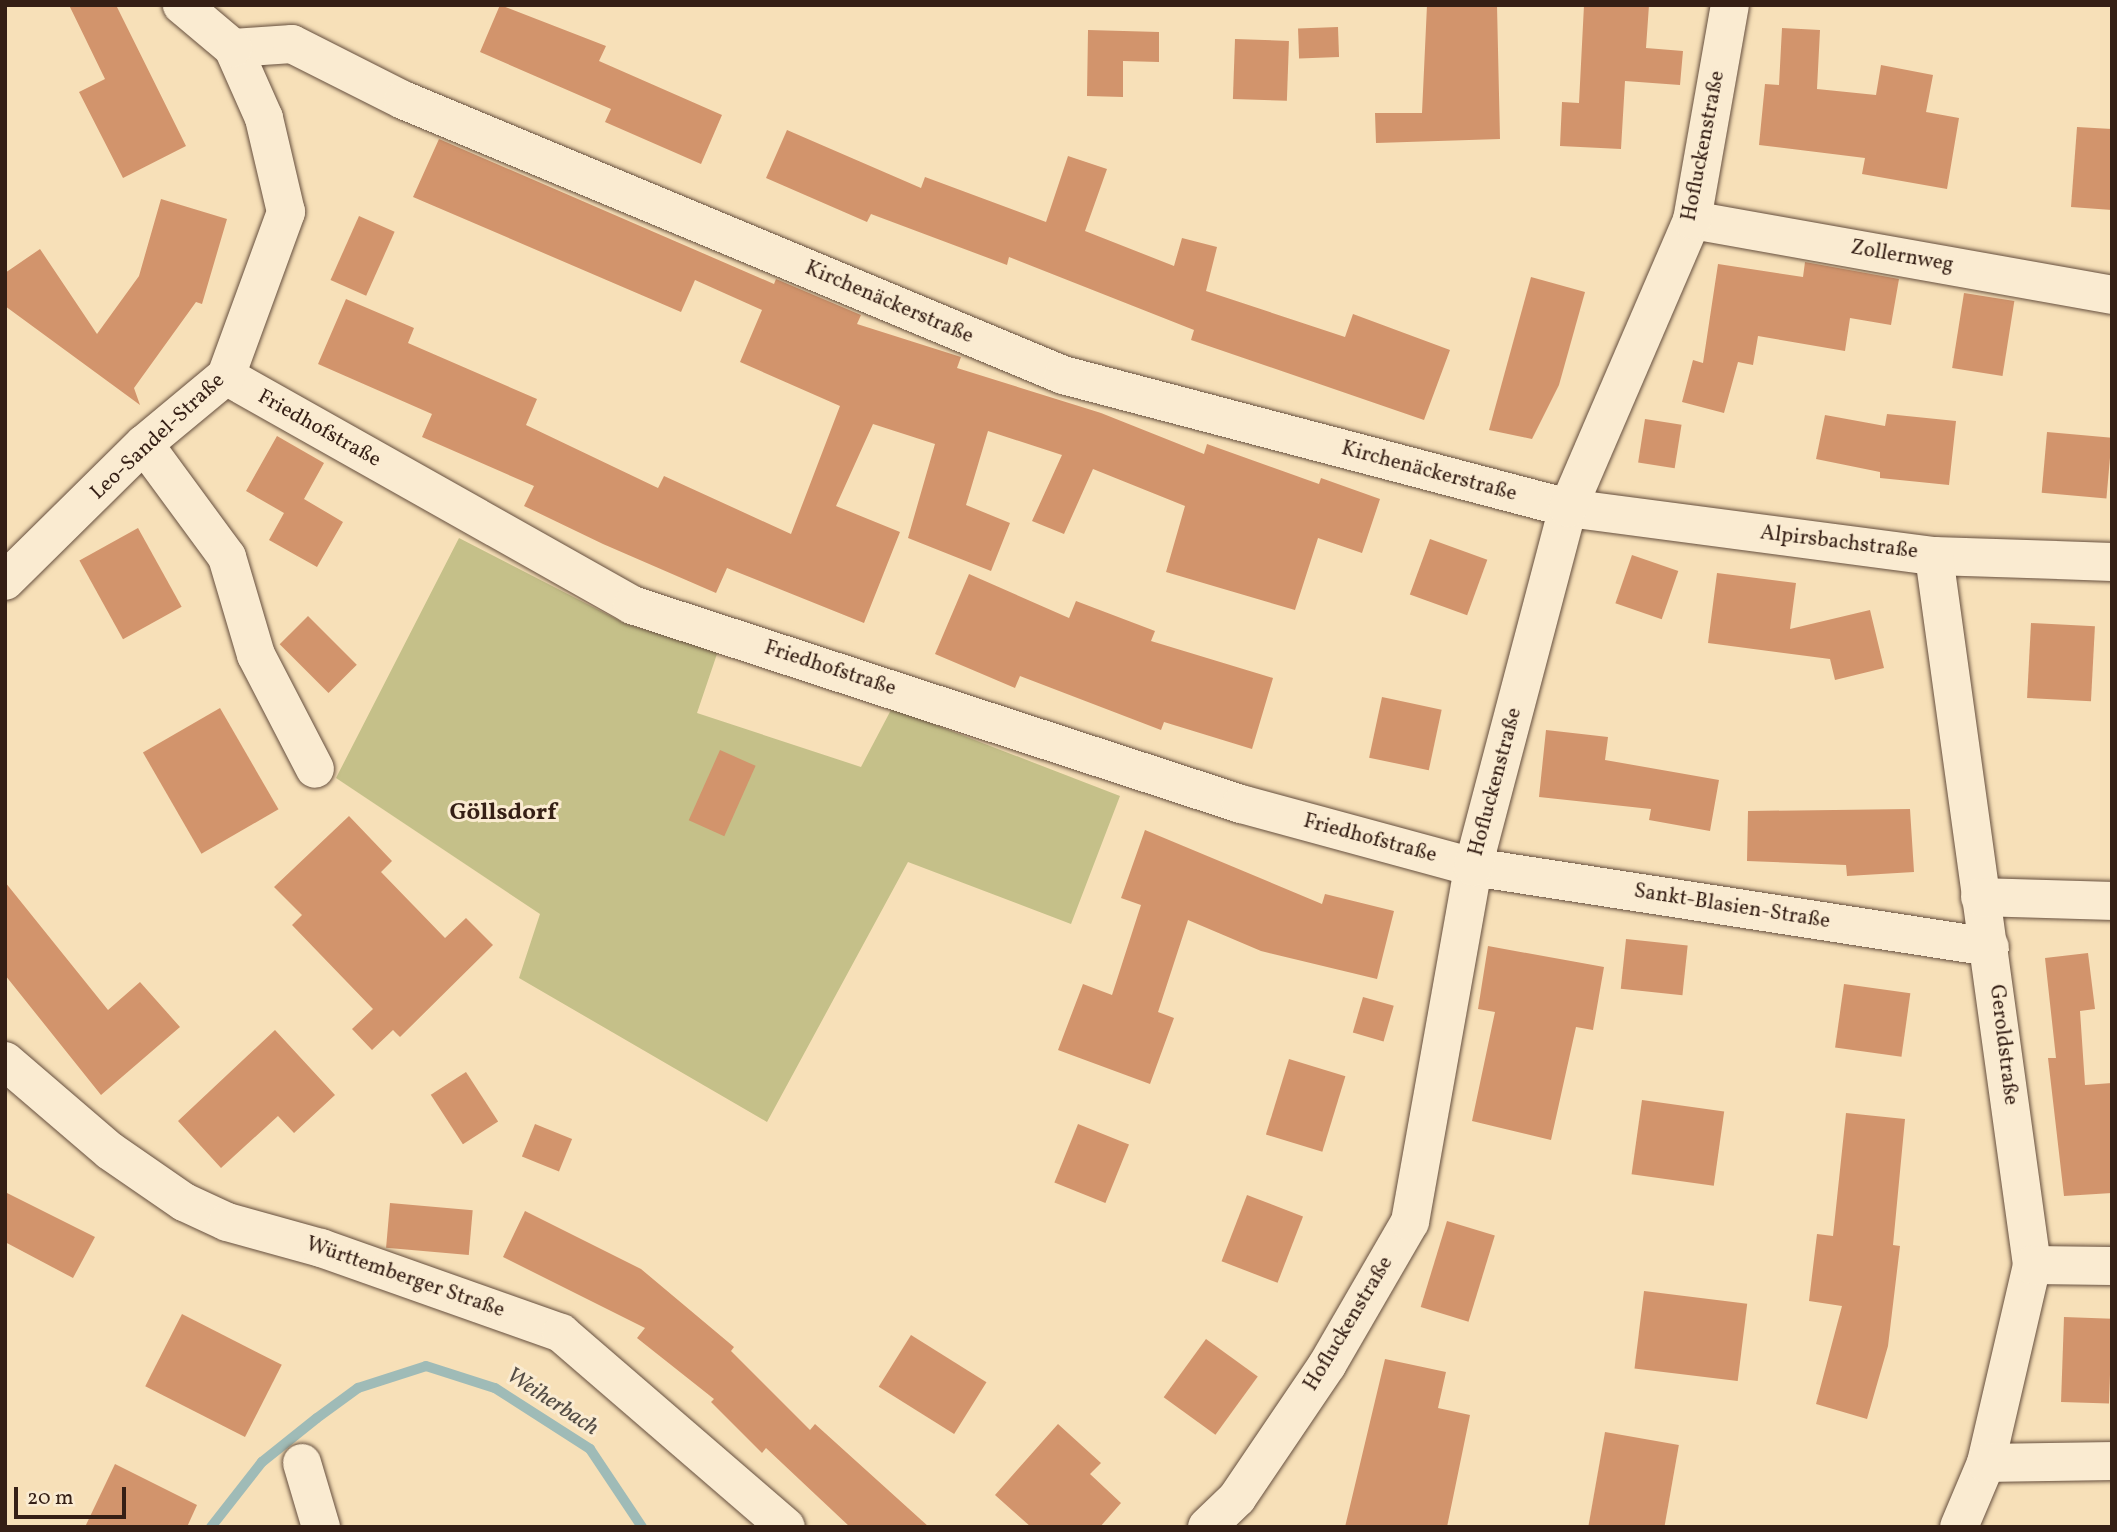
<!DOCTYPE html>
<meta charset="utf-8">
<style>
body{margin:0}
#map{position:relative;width:2117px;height:1532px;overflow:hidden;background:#f7e0b8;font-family:Vollkorn,serif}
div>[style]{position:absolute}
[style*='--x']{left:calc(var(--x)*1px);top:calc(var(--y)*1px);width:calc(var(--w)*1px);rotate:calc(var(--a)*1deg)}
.green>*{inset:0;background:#c5c089}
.stream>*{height:10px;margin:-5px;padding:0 5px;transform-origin:5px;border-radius:5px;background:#9fbbb7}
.building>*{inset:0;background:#d2946c;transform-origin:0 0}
.roads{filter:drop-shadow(0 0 2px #664f3e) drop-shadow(0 0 2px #664f3e)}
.street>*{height:38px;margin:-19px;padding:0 19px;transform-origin:19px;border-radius:19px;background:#faebd1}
.secondary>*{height:38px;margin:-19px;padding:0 19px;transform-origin:19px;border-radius:19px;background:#faebd1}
span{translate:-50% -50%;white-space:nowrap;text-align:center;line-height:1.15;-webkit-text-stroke:6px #faebd1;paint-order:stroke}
.street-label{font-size:21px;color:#351f15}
.water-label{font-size:23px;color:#554e46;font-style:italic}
.quarter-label{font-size:24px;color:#351f15;font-weight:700}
.frame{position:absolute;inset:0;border:7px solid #351f15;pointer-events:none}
.scale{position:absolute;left:14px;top:1487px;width:112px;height:32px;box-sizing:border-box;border:4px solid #351f15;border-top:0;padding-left:9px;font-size:21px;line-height:24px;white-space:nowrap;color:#351f15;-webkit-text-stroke:5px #faebd1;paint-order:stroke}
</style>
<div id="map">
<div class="green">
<i style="clip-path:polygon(459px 538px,626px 624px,718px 651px,697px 713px,861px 767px,892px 708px,1120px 796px,1071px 924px,908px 862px,767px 1122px,519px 978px,540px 914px,336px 778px)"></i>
</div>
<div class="stream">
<i style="--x:211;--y:1527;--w:83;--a:-51.9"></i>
<i style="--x:262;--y:1462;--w:70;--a:-38.7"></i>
<i style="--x:317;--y:1418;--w:51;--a:-36.2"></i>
<i style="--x:358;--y:1388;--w:71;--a:-17.9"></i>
<i style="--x:426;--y:1366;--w:72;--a:17.7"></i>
<i style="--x:495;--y:1388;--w:113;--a:32.7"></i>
<i style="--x:590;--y:1449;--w:94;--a:56.3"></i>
</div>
<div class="building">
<i style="clip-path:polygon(69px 5px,116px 5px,186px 146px,123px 178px,79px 92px,105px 79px)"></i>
<i style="clip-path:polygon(500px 5px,606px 46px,599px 61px,722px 115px,701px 164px,605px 122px,611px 109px,480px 52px)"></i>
<i style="clip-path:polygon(1427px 5px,1497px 5px,1500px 139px,1376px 143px,1375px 113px,1422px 113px)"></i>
<i style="clip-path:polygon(1584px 5px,1649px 5px,1646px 48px,1683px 51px,1680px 85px,1625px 81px,1621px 149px,1560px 146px,1562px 102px,1579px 103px)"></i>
<i style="left:1338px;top:27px;width:30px;height:40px;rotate:88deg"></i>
<i style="clip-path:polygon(1782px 28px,1820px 30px,1817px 89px,1876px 95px,1881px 65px,1933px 75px,1926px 112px,1959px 118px,1947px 189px,1862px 174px,1865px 158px,1759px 145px,1765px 84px,1779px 85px)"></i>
<i style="clip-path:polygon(1088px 30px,1159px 32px,1159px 62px,1123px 61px,1123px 97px,1087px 96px)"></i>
<i style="left:1235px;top:39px;width:54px;height:60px;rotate:2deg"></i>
<i style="clip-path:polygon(2077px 127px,2112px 129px,2112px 210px,2071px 207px)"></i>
<i style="clip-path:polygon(787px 130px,921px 188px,925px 177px,1046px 222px,1068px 156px,1107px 169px,1085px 231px,1174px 266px,1182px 238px,1217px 247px,1206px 291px,1345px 337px,1353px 314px,1450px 350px,1424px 420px,1191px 340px,1194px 330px,1009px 257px,1007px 265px,871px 214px,867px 222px,766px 178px)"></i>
<i style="clip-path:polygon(439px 139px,774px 284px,776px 279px,861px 315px,857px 324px,961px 357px,957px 368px,1101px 413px,1204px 454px,1207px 444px,1319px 484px,1321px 478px,1380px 499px,1362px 553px,1318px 538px,1295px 610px,1166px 572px,1185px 506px,1093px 469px,1064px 534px,1032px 521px,1062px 455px,988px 431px,966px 505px,1010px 523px,991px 571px,908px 538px,935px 444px,873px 424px,836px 506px,900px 532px,864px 623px,727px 568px,716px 593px,603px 544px,524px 506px,534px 486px,422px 437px,432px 414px,318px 364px,346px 299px,414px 328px,408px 343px,537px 399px,526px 425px,658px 488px,664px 476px,791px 534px,840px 406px,740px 362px,762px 310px,695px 280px,681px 312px,413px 197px)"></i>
<i style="clip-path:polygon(161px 199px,227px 219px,202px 304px,196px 302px,134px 388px,140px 405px,5px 306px,5px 273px,40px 249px,97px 334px,139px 276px)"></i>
<i style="left:359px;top:216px;width:39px;height:70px;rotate:24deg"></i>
<i style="clip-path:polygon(1805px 262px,1899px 279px,1891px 325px,1850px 318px,1845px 351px,1758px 336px,1753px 365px,1738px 362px,1724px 413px,1682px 402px,1693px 360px,1703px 363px,1718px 264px,1803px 277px)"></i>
<i style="clip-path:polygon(1531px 277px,1585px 292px,1559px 385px,1532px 439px,1489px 430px)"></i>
<i style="left:1964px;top:293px;width:51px;height:76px;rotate:9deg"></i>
<i style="clip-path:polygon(1887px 414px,1956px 421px,1949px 485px,1880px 478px,1880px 472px,1816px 459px,1825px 415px,1885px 426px)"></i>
<i style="left:1645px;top:419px;width:37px;height:44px;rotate:9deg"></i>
<i style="left:2047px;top:432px;width:65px;height:61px;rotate:5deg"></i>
<i style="clip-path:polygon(277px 436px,324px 463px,304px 499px,343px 522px,317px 567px,269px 540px,284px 513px,246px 491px)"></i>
<i style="left:138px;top:528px;width:90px;height:67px;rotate:61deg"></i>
<i style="left:1430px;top:539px;width:61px;height:59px;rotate:20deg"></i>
<i style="left:1632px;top:555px;width:49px;height:51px;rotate:19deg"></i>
<i style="clip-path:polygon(1717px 573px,1796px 583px,1790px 629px,1870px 610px,1884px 668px,1835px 680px,1830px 659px,1708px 643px)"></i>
<i style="clip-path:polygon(969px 574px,1069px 618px,1076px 601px,1155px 631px,1151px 641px,1273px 678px,1252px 749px,1164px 722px,1161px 730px,1020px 676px,1015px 688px,935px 654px)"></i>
<i style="left:308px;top:616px;width:69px;height:40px;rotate:45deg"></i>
<i style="left:2031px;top:623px;width:64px;height:75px;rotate:3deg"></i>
<i style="left:1382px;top:697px;width:61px;height:62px;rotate:12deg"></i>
<i style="left:220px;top:708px;width:117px;height:89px;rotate:60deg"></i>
<i style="clip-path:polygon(1546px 730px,1608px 737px,1605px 760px,1719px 780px,1710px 831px,1649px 820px,1651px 809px,1539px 797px)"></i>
<i style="left:720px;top:750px;width:39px;height:77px;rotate:24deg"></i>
<i style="clip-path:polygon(1910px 809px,1914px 872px,1847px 876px,1846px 865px,1747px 861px,1748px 811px)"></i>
<i style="clip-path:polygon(349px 816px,392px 861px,381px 872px,445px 938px,466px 918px,493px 945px,400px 1037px,393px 1030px,372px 1050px,352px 1029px,373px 1009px,292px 925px,302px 915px,274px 887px)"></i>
<i style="clip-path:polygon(1145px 830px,1322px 904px,1325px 894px,1394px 911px,1377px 979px,1261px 951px,1188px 920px,1158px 1012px,1174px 1018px,1150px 1084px,1058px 1050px,1083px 984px,1112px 995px,1141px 905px,1121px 898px)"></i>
<i style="clip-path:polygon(5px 882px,108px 1010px,140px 982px,180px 1027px,101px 1095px,5px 975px)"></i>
<i style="left:1626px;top:939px;width:62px;height:50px;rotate:6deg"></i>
<i style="clip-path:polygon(1488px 946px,1604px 967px,1593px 1030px,1576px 1027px,1551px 1140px,1472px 1121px,1495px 1012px,1478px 1009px)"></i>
<i style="clip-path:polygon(2088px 953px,2095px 1009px,2080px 1011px,2085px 1085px,2112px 1083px,2112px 1193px,2064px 1196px,2048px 1058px,2056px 1058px,2045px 958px)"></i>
<i style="left:1844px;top:984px;width:67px;height:64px;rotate:8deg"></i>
<i style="left:1363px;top:997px;width:32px;height:37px;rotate:16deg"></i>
<i style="clip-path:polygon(275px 1030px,335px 1095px,294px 1133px,278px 1116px,221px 1168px,178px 1121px)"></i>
<i style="left:1289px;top:1059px;width:59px;height:79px;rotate:17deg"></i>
<i style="left:466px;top:1072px;width:59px;height:42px;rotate:57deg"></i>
<i style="left:1642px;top:1100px;width:83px;height:75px;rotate:8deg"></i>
<i style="clip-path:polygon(1846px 1113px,1905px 1119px,1893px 1245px,1900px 1246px,1888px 1346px,1867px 1419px,1816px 1404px,1842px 1306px,1809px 1301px,1817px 1234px,1833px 1236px)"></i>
<i style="left:535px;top:1124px;width:40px;height:35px;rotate:22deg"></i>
<i style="left:1078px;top:1124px;width:55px;height:63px;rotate:22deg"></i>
<i style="clip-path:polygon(5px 1192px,95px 1237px,73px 1278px,5px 1242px)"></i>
<i style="left:1247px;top:1195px;width:60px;height:71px;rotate:21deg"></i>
<i style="left:390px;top:1203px;width:83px;height:45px;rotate:5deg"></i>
<i style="clip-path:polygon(525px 1211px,641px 1269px,734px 1347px,731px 1351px,810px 1430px,815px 1424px,929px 1527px,850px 1527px,766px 1448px,762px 1453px,711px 1402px,714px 1399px,637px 1338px,645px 1328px,503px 1257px)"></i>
<i style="left:1447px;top:1221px;width:50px;height:90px;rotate:17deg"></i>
<i style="left:1644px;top:1291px;width:104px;height:78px;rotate:7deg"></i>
<i style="left:182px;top:1314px;width:112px;height:81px;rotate:27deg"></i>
<i style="left:2064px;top:1317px;width:48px;height:85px;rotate:2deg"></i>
<i style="left:911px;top:1335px;width:89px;height:61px;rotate:32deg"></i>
<i style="left:1206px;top:1339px;width:64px;height:72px;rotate:36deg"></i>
<i style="clip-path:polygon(1385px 1359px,1446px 1372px,1438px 1408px,1470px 1415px,1447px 1527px,1345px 1527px)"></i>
<i style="clip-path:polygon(1058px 1424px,1101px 1463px,1090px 1474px,1121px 1503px,1100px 1527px,1031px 1527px,995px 1495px)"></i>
<i style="left:1605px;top:1432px;width:75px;height:96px;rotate:10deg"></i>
<i style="clip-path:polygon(115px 1464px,197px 1505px,187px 1527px,85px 1527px)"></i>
</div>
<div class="roads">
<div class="street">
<i style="--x:233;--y:48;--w:59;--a:-3.9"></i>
<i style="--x:292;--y:44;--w:124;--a:26.8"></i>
<i style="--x:403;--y:100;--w:715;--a:22.62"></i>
<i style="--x:1063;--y:375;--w:522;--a:14.75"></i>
<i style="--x:1568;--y:508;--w:369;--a:7.5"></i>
<i style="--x:1934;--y:556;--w:178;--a:1.9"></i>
<i style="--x:1692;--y:220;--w:427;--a:10.1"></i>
<i style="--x:226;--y:376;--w:466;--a:29.4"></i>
<i style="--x:632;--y:605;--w:641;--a:18.1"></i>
<i style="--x:1241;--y:804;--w:240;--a:15.2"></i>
<i style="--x:1473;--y:867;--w:523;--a:8.8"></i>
<i style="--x:144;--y:444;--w:140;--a:53.7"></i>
<i style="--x:227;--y:557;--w:102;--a:73.5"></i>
<i style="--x:256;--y:655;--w:128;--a:62.6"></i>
<i style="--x:1934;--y:556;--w:716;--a:82.13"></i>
<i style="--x:2032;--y:1265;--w:203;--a:103.1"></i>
<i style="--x:1986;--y:1463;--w:69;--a:112.9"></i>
<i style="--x:5;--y:581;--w:195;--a:-44.6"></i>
<i style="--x:144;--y:444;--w:107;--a:-39.7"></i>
<i style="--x:226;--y:376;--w:175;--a:-69.9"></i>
<i style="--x:286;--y:212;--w:97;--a:-103.2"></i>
<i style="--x:264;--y:118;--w:77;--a:-113.9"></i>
<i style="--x:233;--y:48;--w:67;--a:-139.9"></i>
<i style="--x:1980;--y:897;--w:132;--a:1.7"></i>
<i style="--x:2032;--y:1265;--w:80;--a:0.7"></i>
<i style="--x:302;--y:1463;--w:67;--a:73.5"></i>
<i style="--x:1986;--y:1463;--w:126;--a:-0.9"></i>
<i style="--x:1207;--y:1527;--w:42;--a:-44"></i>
<i style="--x:1237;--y:1498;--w:161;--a:-55.9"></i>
<i style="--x:1327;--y:1365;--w:165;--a:-59.9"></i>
<i style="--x:1410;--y:1222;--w:361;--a:-79.9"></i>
<i style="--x:1473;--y:867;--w:371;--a:-75.2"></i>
<i style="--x:1568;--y:508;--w:314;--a:-66.7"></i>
<i style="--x:1692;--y:220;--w:218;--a:-80"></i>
</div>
<div class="secondary">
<i style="--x:5;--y:1061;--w:138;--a:40.6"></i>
<i style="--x:110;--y:1151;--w:90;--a:34.6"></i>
<i style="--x:184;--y:1202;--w:47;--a:24.9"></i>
<i style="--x:227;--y:1222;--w:98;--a:15.5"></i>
<i style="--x:321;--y:1248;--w:255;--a:19.5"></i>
<i style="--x:561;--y:1333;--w:297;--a:40.8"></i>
</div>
</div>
<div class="street-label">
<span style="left:1704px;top:146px;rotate:-79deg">Hofluckenstraße</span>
<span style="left:1902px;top:257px;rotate:10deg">Zollernweg</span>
<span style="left:889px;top:303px;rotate:23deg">Kirchenäckerstraße</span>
<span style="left:319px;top:429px;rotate:29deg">Friedhofstraße</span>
<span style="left:158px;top:437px;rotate:-43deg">Leo-Sandel-Straße</span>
<span style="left:1429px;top:472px;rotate:15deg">Kirchenäckerstraße</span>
<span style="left:1839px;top:543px;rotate:7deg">Alpirsbachstraße</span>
<span style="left:830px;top:669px;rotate:18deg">Friedhofstraße</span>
<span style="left:1496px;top:782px;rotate:-75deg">Hofluckenstraße</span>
<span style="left:1370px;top:839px;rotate:15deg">Friedhofstraße</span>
<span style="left:1732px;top:907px;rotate:9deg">Sankt-Blasien-Straße</span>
<span style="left:2003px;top:1045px;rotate:83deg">Geroldstraße</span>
<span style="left:405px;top:1278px;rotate:19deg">Württemberger Straße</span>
<span style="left:1349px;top:1324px;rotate:-59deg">Hofluckenstraße</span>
</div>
<div class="water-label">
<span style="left:552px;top:1402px;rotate:33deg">Weiherbach</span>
</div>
<div class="quarter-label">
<span style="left:503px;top:814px">Göllsdorf</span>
</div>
<div class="frame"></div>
<div class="scale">20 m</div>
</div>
